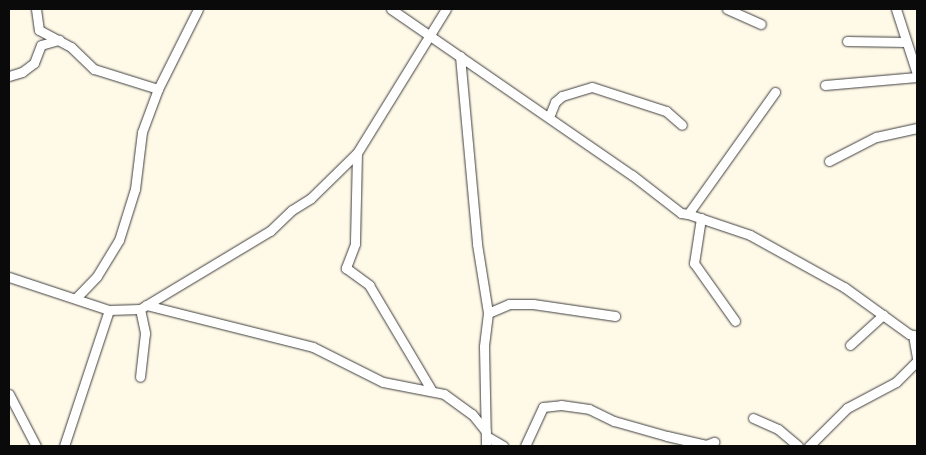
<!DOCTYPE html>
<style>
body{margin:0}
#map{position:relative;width:926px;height:455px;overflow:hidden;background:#fff9e8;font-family:"Zilla Slab",serif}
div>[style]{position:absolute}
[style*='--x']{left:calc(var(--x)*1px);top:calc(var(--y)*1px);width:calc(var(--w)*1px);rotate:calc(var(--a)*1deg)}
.roads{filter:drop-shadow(0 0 1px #3d3d3d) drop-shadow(0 0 1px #3d3d3d)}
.street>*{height:9px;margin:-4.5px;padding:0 4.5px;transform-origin:4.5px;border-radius:4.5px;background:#fff}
span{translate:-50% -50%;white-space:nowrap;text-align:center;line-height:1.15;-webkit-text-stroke:5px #fff;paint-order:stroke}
.frame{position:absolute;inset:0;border:10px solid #0a0a0a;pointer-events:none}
</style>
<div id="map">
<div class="roads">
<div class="street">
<i style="--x:36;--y:9;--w:21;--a:82"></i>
<i style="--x:39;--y:30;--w:36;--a:28"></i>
<i style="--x:71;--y:47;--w:32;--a:44"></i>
<i style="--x:94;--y:69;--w:67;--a:17.4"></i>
<i style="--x:391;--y:9;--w:293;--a:34.6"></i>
<i style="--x:632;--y:175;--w:62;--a:37.8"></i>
<i style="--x:681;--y:213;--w:7;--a:8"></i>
<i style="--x:688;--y:214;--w:150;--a:-54.5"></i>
<i style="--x:727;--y:9;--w:37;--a:24"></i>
<i style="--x:896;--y:9;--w:68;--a:72.1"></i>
<i style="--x:847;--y:41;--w:59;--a:1"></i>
<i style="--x:460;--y:56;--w:189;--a:84.8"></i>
<i style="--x:477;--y:244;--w:70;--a:80.9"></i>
<i style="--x:488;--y:313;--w:34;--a:97"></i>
<i style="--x:484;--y:347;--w:99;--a:88.8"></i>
<i style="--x:9;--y:76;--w:14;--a:-17"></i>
<i style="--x:22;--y:72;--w:15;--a:-37"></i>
<i style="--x:34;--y:63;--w:19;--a:-69"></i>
<i style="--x:41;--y:45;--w:19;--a:-16"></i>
<i style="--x:825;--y:85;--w:92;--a:-5"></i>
<i style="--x:549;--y:117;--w:16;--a:-68"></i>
<i style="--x:555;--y:102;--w:9;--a:-41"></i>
<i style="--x:562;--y:96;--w:31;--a:-17"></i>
<i style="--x:592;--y:87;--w:78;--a:18"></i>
<i style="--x:666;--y:111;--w:21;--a:41"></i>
<i style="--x:357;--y:153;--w:91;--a:91.3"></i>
<i style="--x:355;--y:244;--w:26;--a:111"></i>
<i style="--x:346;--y:268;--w:29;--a:36"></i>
<i style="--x:369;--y:285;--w:123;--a:59.3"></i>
<i style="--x:829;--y:161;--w:53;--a:-27.1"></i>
<i style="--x:876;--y:137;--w:42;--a:-12.4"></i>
<i style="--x:688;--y:214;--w:65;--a:18.7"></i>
<i style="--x:750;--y:235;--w:107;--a:29"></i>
<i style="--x:844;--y:287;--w:80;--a:35.9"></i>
<i style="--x:909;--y:334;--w:8;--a:14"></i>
<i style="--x:701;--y:218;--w:46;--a:98.8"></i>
<i style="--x:694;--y:263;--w:71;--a:54.7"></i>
<i style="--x:9;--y:277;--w:105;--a:18.3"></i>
<i style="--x:109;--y:310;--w:31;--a:-2"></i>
<i style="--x:140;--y:309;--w:152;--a:-31"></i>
<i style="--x:270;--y:231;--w:30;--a:-44"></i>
<i style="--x:292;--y:210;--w:22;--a:-32"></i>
<i style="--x:311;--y:198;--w:64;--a:-44.4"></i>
<i style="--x:357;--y:153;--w:169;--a:-58.3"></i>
<i style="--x:76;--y:298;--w:30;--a:-46"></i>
<i style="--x:97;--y:276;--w:42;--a:-58.6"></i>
<i style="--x:119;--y:240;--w:53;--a:-72.6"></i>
<i style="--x:135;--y:189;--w:57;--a:-83"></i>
<i style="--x:142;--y:132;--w:46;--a:-69.6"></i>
<i style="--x:158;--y:89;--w:89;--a:-63.4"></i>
<i style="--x:146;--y:305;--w:172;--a:14.1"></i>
<i style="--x:313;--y:347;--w:78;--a:26.6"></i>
<i style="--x:383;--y:382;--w:62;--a:11.1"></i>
<i style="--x:444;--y:394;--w:34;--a:36"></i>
<i style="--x:472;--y:414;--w:22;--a:51"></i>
<i style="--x:140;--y:309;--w:25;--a:78"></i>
<i style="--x:145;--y:333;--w:44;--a:96.5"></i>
<i style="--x:488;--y:313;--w:23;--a:-23"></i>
<i style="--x:509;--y:304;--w:24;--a:0"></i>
<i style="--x:533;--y:304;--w:83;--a:8.3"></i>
<i style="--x:913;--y:335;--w:23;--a:80"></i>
<i style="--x:850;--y:345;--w:45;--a:-42.3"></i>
<i style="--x:9;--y:394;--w:59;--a:62.6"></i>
<i style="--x:753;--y:418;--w:27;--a:24"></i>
<i style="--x:778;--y:429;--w:26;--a:40"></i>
<i style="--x:486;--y:436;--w:20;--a:30"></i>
<i style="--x:64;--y:446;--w:143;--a:-71.7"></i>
<i style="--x:525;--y:446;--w:43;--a:-65.2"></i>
<i style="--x:543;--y:407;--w:18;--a:-6"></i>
<i style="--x:561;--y:405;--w:28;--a:8"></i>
<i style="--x:589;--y:409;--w:28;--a:26"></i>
<i style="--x:614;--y:421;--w:55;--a:15.8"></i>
<i style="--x:667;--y:436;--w:40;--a:13"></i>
<i style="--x:706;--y:445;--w:9;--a:-21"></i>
<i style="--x:809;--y:446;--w:54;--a:-45"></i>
<i style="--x:847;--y:408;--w:55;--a:-28"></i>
<i style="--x:896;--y:382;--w:30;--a:-45"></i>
</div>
</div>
<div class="frame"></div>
</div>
